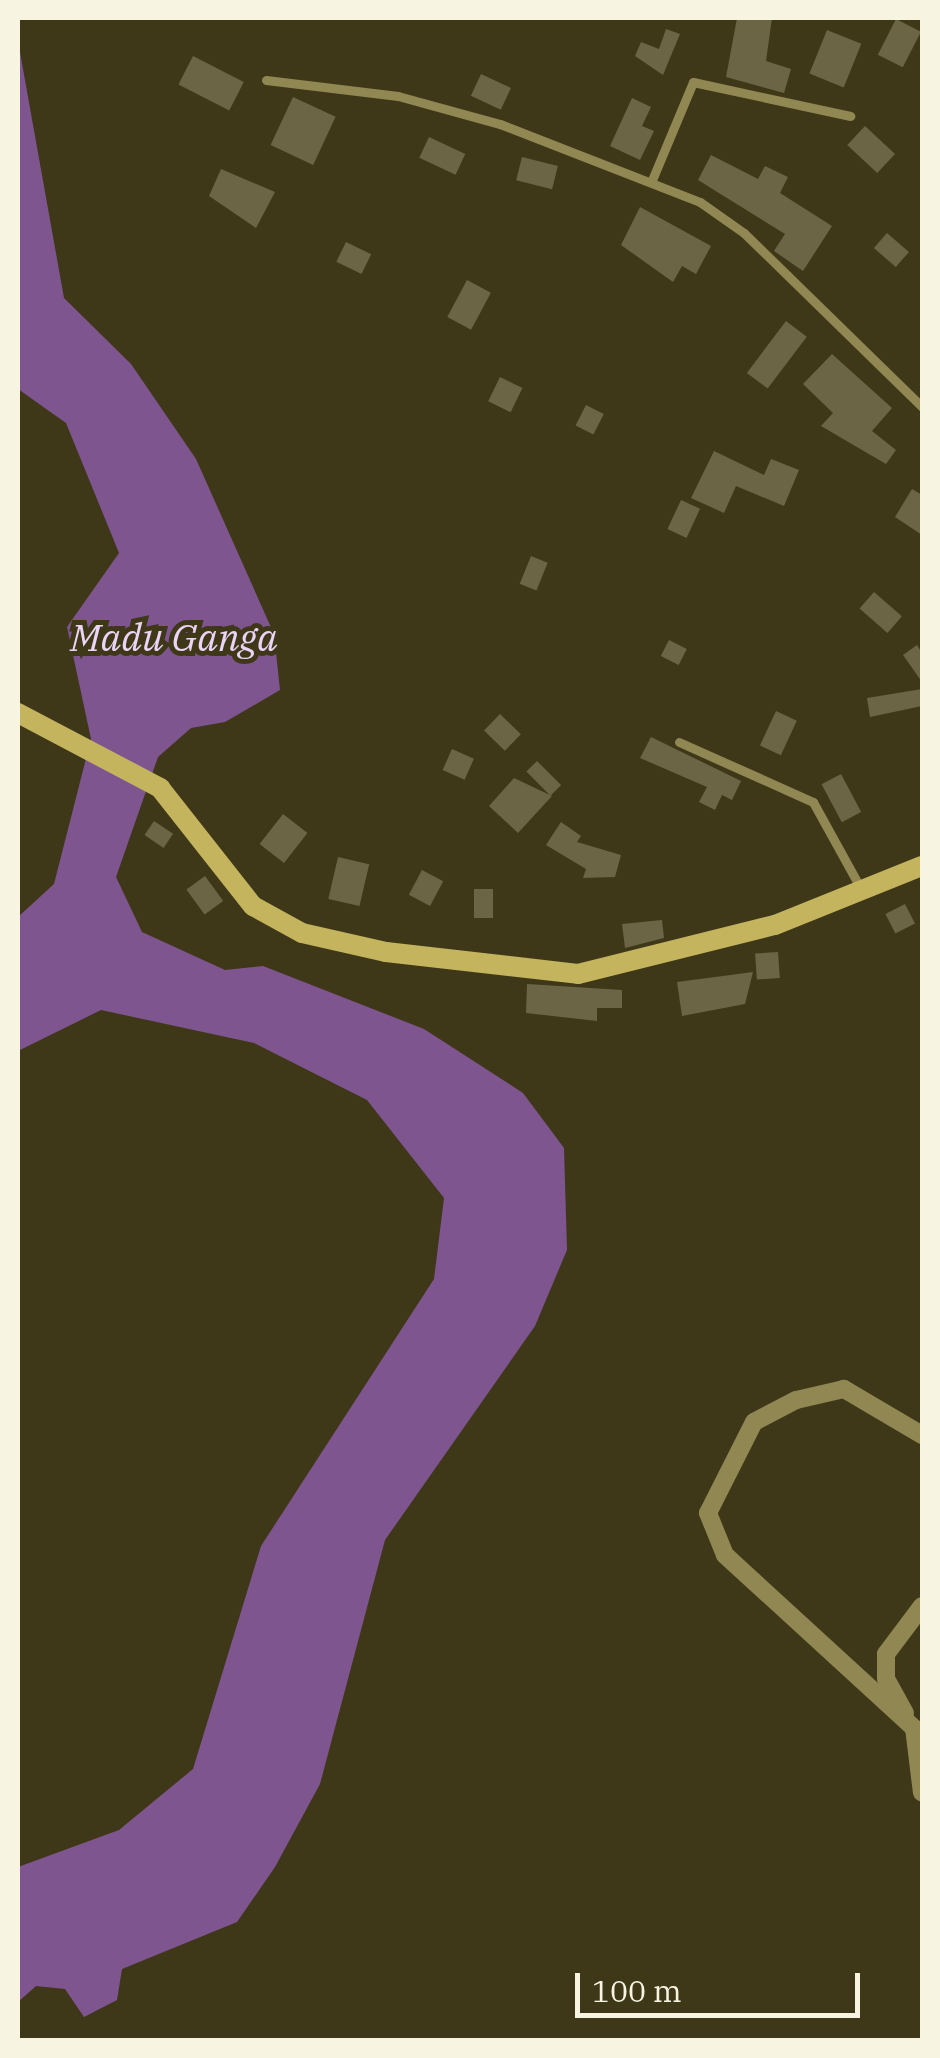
<!DOCTYPE html>
<style>
body{margin:0}
#map{position:relative;width:940px;height:2058px;overflow:hidden;background:#3e3819;font-family:"IBM Plex Serif",serif}
div>[style]{position:absolute}
[style*='--x']{left:calc(var(--x)*1px);top:calc(var(--y)*1px);width:calc(var(--w)*1px);rotate:calc(var(--a)*1deg)}
.water>*{inset:0;background:#7f5590}
.building>*{inset:0;background:#6b6545;transform-origin:0 0}
.lane>*{height:9px;margin:-4.5px;padding:0 4.5px;transform-origin:4.5px;border-radius:4.5px;background:#918753}
.street>*{height:18px;margin:-9px;padding:0 9px;transform-origin:9px;border-radius:9px;background:#918753}
.secondary>*{height:20px;margin:-10px;padding:0 10px;transform-origin:10px;border-radius:10px;background:#c3b45d}
span{translate:-50% -50%;white-space:nowrap;text-align:center;line-height:1.15;-webkit-text-stroke:10px #3e3819;paint-order:stroke}
.water-label{font-size:38px;color:#ebd4f6;font-style:italic}
.frame{position:absolute;inset:0;border:20px solid #f7f4e2;pointer-events:none}
.scale{position:absolute;left:575px;top:1973px;width:285px;height:45px;box-sizing:border-box;border:5px solid #f7f4e2;border-top:0;padding-left:12px;font-size:30px;line-height:35px;white-space:nowrap;color:#f7f4e2;-webkit-text-stroke:8px #3e3819;paint-order:stroke}
</style>
<div id="map">
<div class="water">
<i style="clip-path:polygon(18px 41px,64px 298px,131px 364px,196px 459px,274px 634px,280px 690px,225px 722px,191px 728px,158px 757px,116px 877px,142px 932px,225px 970px,263px 966px,424px 1029px,523px 1093px,564px 1148px,567px 1250px,535px 1326px,385px 1540px,320px 1784px,275px 1867px,237px 1922px,122px 1969px,117px 2000px,84px 2017px,65px 1989px,36px 1986px,18px 2002px,18px 1867px,119px 1830px,193px 1769px,261px 1546px,434px 1279px,444px 1198px,367px 1100px,254px 1043px,101px 1010px,18px 1051px,18px 917px,54px 884px,91px 739px,67px 627px,119px 553px,66px 423px,18px 389px)"></i>
</div>
<div class="building">
<i style="clip-path:polygon(737px 18px,772px 18px,766px 61px,791px 69px,784px 93px,726px 77px)"></i>
<i style="left:896px;top:19px;width:28px;height:40px;rotate:27deg"></i>
<i style="clip-path:polygon(666px 29px,680px 34px,663px 75px,635px 56px,641px 42px,659px 49px)"></i>
<i style="left:827px;top:30px;width:37px;height:47px;rotate:22deg"></i>
<i style="left:193px;top:56px;width:57px;height:32px;rotate:27deg"></i>
<i style="left:481px;top:74px;width:33px;height:24px;rotate:25deg"></i>
<i style="left:293px;top:97px;width:47px;height:53px;rotate:25deg"></i>
<i style="clip-path:polygon(632px 98px,651px 107px,642px 126px,654px 131px,640px 160px,610px 146px)"></i>
<i style="left:865px;top:126px;width:41px;height:26px;rotate:43deg"></i>
<i style="left:429px;top:137px;width:40px;height:23px;rotate:25deg"></i>
<i style="clip-path:polygon(711px 155px,758px 179px,765px 166px,788px 177px,780px 193px,832px 226px,803px 271px,774px 251px,785px 234px,698px 180px)"></i>
<i style="left:522px;top:157px;width:37px;height:24px;rotate:14deg"></i>
<i style="clip-path:polygon(221px 169px,275px 192px,256px 228px,209px 196px)"></i>
<i style="clip-path:polygon(640px 207px,711px 246px,696px 274px,682px 266px,673px 282px,621px 245px)"></i>
<i style="left:887px;top:233px;width:29px;height:20px;rotate:41deg"></i>
<i style="left:346px;top:242px;width:28px;height:22px;rotate:26deg"></i>
<i style="left:467px;top:280px;width:27px;height:42px;rotate:28deg"></i>
<i style="left:786px;top:321px;width:26px;height:65px;rotate:37deg"></i>
<i style="clip-path:polygon(832px 354px,892px 408px,872px 431px,896px 450px,886px 464px,821px 426px,833px 413px,803px 384px)"></i>
<i style="left:500px;top:377px;width:25px;height:27px;rotate:26deg"></i>
<i style="left:586px;top:405px;width:20px;height:23px;rotate:27deg"></i>
<i style="clip-path:polygon(714px 451px,764px 475px,771px 459px,799px 470px,784px 506px,736px 486px,724px 513px,691px 498px)"></i>
<i style="clip-path:polygon(912px 489px,922px 495px,922px 535px,895px 517px)"></i>
<i style="left:681px;top:500px;width:21px;height:32px;rotate:25deg"></i>
<i style="left:531px;top:556px;width:18px;height:30px;rotate:22deg"></i>
<i style="left:874px;top:592px;width:37px;height:22px;rotate:41deg"></i>
<i style="left:669px;top:640px;width:20px;height:18px;rotate:27deg"></i>
<i style="clip-path:polygon(917px 645px,922px 653px,922px 682px,903px 655px)"></i>
<i style="clip-path:polygon(922px 689px,922px 706px,870px 717px,867px 698px)"></i>
<i style="left:776px;top:711px;width:23px;height:38px;rotate:25deg"></i>
<i style="left:500px;top:714px;width:29px;height:23px;rotate:44deg"></i>
<i style="clip-path:polygon(651px 737px,741px 781px,732px 800px,722px 795px,715px 810px,699px 802px,707px 787px,640px 758px)"></i>
<i style="left:452px;top:749px;width:24px;height:23px;rotate:24deg"></i>
<i style="left:537px;top:761px;width:34px;height:15px;rotate:45deg"></i>
<i style="left:841px;top:774px;width:43px;height:22px;rotate:62deg"></i>
<i style="clip-path:polygon(514px 778px,552px 796px,518px 833px,489px 806px)"></i>
<i style="left:283px;top:814px;width:31px;height:38px;rotate:38deg"></i>
<i style="left:154px;top:821px;width:23px;height:17px;rotate:34deg"></i>
<i style="clip-path:polygon(561px 822px,581px 836px,577px 842px,621px 855px,615px 877px,583px 878px,586px 869px,546px 845px)"></i>
<i style="left:338px;top:857px;width:32px;height:43px;rotate:13deg"></i>
<i style="left:422px;top:870px;width:24px;height:28px;rotate:28deg"></i>
<i style="left:205px;top:876px;width:31px;height:23px;rotate:54deg"></i>
<i style="left:474px;top:889px;width:19px;height:29px"></i>
<i style="left:905px;top:904px;width:22px;height:22px;rotate:63deg"></i>
<i style="clip-path:polygon(662px 920px,664px 938px,625px 948px,622px 924px)"></i>
<i style="left:778px;top:952px;width:26px;height:23px;rotate:86deg"></i>
<i style="clip-path:polygon(753px 972px,745px 1004px,682px 1016px,677px 982px)"></i>
<i style="clip-path:polygon(527px 984px,622px 990px,622px 1008px,597px 1008px,597px 1021px,526px 1013px)"></i>
</div>
<div class="lane">
<i style="--x:266;--y:80;--w:133;--a:6.9"></i>
<i style="--x:398;--y:96;--w:106;--a:15.4"></i>
<i style="--x:500;--y:124;--w:215;--a:21.3"></i>
<i style="--x:700;--y:202;--w:54;--a:35.2"></i>
<i style="--x:744;--y:233;--w:249;--a:44.3"></i>
<i style="--x:652;--y:180;--w:106;--a:-67.3"></i>
<i style="--x:693;--y:82;--w:161;--a:12.2"></i>
<i style="--x:679;--y:742;--w:147;--a:24.1"></i>
<i style="--x:813;--y:802;--w:99;--a:61.1"></i>
</div>
<div class="street">
<i style="--x:922;--y:1435;--w:91;--a:-149.5"></i>
<i style="--x:844;--y:1389;--w:49;--a:167.1"></i>
<i style="--x:796;--y:1400;--w:47;--a:152.4"></i>
<i style="--x:754;--y:1422;--w:102;--a:116.8"></i>
<i style="--x:708;--y:1513;--w:45;--a:68"></i>
<i style="--x:725;--y:1555;--w:256;--a:42.5"></i>
<i style="--x:914;--y:1728;--w:65;--a:83"></i>
<i style="--x:905;--y:1713;--w:39;--a:-119"></i>
<i style="--x:886;--y:1679;--w:25;--a:-90"></i>
<i style="--x:886;--y:1654;--w:60;--a:-53.1"></i>
</div>
<div class="secondary">
<i style="--x:18;--y:713;--w:161;--a:27.8"></i>
<i style="--x:160;--y:788;--w:150;--a:51.8"></i>
<i style="--x:253;--y:906;--w:56;--a:28.9"></i>
<i style="--x:302;--y:933;--w:86;--a:12.7"></i>
<i style="--x:386;--y:952;--w:193;--a:6.5"></i>
<i style="--x:578;--y:974;--w:203;--a:-14"></i>
<i style="--x:775;--y:925;--w:158;--a:-21.9"></i>
</div>
<div class="water-label">
<span style="left:174px;top:637px">Madu Ganga</span>
</div>
<div class="frame"></div>
<div class="scale">100 m</div>
</div>
